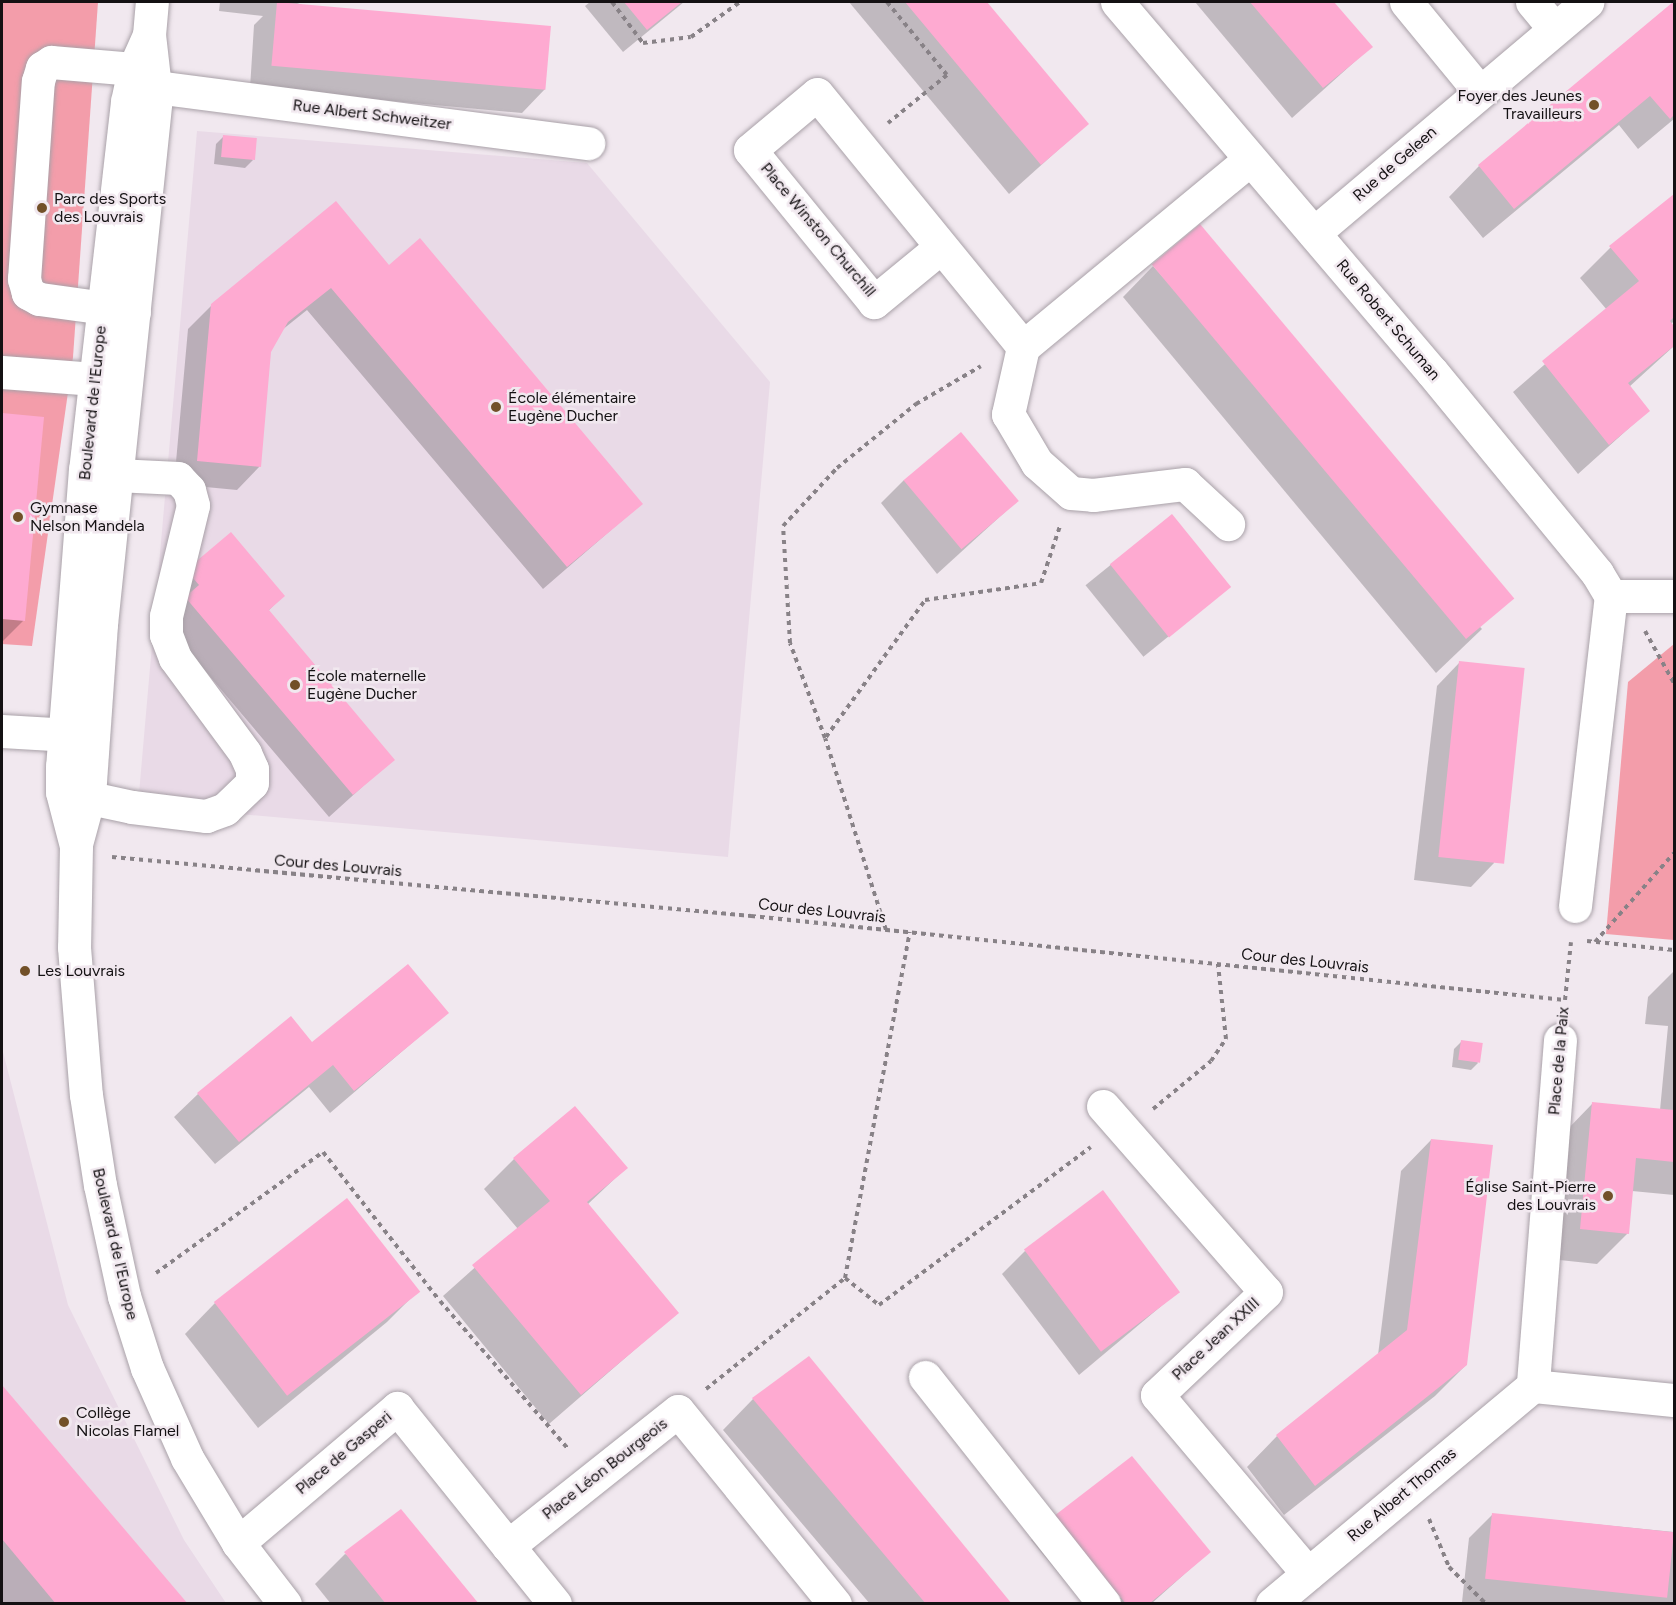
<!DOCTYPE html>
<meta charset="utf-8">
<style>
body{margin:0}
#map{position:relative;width:1676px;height:1605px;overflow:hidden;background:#f1e8ef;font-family:Figtree,sans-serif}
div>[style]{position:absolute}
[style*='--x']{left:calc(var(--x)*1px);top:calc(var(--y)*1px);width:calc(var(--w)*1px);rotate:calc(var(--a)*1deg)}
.built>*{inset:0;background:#e9dae7}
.green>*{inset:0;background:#f39daa}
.shadow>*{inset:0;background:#0003;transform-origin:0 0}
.building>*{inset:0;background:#feaad1;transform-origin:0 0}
.path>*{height:4px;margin-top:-2px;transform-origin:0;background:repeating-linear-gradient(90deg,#888287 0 4.5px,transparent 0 9px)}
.roads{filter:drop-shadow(0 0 2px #a9a1a8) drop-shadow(0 0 2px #a9a1a8)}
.minor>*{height:33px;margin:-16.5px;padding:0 16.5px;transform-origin:16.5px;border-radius:16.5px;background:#fff}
.dots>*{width:16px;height:16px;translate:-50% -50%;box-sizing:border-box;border:3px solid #f1e8ef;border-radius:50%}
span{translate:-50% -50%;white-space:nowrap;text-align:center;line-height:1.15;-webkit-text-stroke:5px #f1e8ef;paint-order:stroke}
.poi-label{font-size:16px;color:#141113}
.right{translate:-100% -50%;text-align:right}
.left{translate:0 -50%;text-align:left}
.street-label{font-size:16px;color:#141113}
.frame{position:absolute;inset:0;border:3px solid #141113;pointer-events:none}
</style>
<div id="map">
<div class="built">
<i style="clip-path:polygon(197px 131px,587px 163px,770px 382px,728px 857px,138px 805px)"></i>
<i style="clip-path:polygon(2px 1048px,68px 1305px,184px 1540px,226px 1603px,2px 1603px)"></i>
</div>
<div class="green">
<i style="clip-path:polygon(2px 2px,98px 2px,73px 357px,32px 646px,2px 644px)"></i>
<i style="clip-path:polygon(1674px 644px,1674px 940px,1606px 934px,1628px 682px)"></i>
</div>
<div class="shadow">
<i style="clip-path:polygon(220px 2px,294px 2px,545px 89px,522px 113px,250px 88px,254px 25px,263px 16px,219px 11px)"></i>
<i style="clip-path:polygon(590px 2px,684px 2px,623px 52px,585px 6px)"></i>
<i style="clip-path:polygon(849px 2px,985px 2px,1087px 124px,1009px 194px)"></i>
<i style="clip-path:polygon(1195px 2px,1332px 2px,1371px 47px,1292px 118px)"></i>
<i style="clip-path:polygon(1674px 2px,1674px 119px,1638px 149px,1619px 125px,1483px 238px,1449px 197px,1479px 166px)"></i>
<i style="clip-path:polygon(223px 137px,253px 160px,245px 168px,214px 164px,216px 144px)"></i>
<i style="clip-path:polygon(1674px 196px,1674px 321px,1671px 324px,1674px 346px,1629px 387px,1648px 411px,1578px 474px,1513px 392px,1607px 310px,1580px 278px,1610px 248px)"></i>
<i style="clip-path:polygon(1153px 266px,1482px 629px,1436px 673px,1123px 297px)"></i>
<i style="clip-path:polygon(389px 267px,641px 504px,543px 589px,307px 310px,282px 330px,270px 352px,260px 466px,237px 490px,174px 484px,188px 329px,212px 305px)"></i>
<i style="clip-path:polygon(2px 415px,42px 419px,24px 620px,2px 642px)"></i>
<i style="clip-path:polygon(904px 480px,1017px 501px,937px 574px,881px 503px)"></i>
<i style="left:1171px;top:516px;width:92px;height:110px;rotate:51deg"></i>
<i style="clip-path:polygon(187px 571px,283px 596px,268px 611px,393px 759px,329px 817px,163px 621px)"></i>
<i style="clip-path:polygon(1460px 662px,1494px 863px,1471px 887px,1414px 880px,1437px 686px)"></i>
<i style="clip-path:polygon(1674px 971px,1674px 1195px,1632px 1191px,1628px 1233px,1597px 1264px,1550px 1259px,1562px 1135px,1592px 1104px,1660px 1110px,1668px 1026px,1645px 1024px,1648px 997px)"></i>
<i style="clip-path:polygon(447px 1013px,330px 1113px,309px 1087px,215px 1164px,174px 1117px,198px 1094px,312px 1044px)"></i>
<i style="clip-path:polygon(1462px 1041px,1478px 1063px,1471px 1070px,1452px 1067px,1454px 1049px)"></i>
<i style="clip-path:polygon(1431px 1140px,1466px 1365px,1435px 1396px,1284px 1515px,1247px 1467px,1277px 1436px,1378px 1355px,1401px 1171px)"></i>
<i style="clip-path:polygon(514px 1159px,626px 1168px,587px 1205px,677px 1313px,549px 1424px,443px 1296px,518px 1229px,484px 1189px)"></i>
<i style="clip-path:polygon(346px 1200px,418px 1291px,387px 1322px,258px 1428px,185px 1334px,215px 1303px)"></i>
<i style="clip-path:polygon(1025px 1251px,1178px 1292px,1079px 1375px,1002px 1274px)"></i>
<i style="clip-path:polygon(809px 1358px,1010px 1604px,870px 1604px,723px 1430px,753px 1399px)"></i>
<i style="clip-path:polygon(2px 1387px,186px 1604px,2px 1604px)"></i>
<i style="clip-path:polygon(1493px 1514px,1674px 1532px,1674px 1604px,1462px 1602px,1469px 1538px)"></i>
<i style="clip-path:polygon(1055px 1517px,1209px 1552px,1151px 1604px,1084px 1604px,1031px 1540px)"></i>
<i style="clip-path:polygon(345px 1554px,477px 1604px,331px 1604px,315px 1584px)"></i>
</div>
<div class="building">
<i style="left:277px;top:2px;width:275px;height:64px;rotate:5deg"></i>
<i style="clip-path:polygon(624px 2px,682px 2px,647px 30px)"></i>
<i style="clip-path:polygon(905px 2px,987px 2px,1089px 124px,1041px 165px)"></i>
<i style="clip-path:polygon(1250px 2px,1334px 2px,1373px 47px,1323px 88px)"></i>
<i style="clip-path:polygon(1673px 2px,1674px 115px,1670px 119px,1650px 96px,1514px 209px,1478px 165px)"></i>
<i style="left:223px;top:135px;width:34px;height:22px;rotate:5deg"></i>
<i style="clip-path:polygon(1674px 194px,1674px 317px,1670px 321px,1674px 326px,1674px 346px,1628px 383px,1650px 411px,1609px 445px,1542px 361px,1639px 281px,1609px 246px)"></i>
<i style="clip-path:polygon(336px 201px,389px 265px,420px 238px,643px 504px,567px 567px,331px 288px,288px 322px,271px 352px,261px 467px,197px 461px,211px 304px)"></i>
<i style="left:1200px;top:224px;width:489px;height:63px;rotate:50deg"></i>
<i style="clip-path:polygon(2px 413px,44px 417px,25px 621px,2px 619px)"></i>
<i style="left:961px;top:432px;width:90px;height:75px;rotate:50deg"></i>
<i style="left:1172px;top:514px;width:94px;height:80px;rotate:51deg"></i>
<i style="clip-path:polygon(231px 532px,285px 596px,269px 610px,395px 760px,353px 795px,185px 597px,199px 585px,186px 570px)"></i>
<i style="left:1459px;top:661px;width:66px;height:197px;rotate:6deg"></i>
<i style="clip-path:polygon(408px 964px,449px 1013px,354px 1091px,333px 1065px,239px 1142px,197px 1093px,291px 1016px,312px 1042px)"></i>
<i style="left:1461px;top:1040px;width:22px;height:20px;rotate:8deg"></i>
<i style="clip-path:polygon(1592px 1102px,1674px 1110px,1674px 1162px,1636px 1158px,1629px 1234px,1580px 1229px)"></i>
<i style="clip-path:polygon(575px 1106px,628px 1168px,587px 1202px,679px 1313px,581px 1395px,472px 1265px,550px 1201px,513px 1158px)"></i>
<i style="clip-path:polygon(1431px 1139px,1493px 1145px,1467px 1365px,1315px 1486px,1276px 1435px,1407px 1330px)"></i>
<i style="left:1103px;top:1190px;width:128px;height:99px;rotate:53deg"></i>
<i style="left:347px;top:1198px;width:119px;height:169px;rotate:52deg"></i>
<i style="clip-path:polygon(809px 1356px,1012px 1604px,926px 1604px,752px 1398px)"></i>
<i style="clip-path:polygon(2px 1385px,188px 1604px,56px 1604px,2px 1539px)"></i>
<i style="clip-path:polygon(1132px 1456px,1211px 1552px,1149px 1604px,1126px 1604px,1054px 1516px)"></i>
<i style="clip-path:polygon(401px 1509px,479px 1604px,386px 1604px,344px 1552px)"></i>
<i style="left:1492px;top:1513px;width:183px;height:66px;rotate:6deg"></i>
</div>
<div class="path">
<i style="--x:612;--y:2;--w:51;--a:52.9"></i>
<i style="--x:643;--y:43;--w:48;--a:-7.1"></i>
<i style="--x:691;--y:37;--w:60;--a:-35.5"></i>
<i style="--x:887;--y:2;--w:94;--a:50.6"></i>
<i style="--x:947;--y:75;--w:76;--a:140.9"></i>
<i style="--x:1645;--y:631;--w:60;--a:60.9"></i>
<i style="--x:826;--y:737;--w:169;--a:-54.1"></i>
<i style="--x:925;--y:600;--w:117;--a:-8.3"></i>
<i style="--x:1041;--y:583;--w:60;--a:-71.6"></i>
<i style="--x:112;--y:857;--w:642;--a:5.28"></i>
<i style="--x:751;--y:916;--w:818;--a:5.89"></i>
<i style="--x:886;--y:930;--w:201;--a:-107.6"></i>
<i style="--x:825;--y:738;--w:101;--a:-110.2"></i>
<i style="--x:790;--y:643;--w:117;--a:-93.4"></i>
<i style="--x:783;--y:526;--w:79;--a:-47"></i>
<i style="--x:837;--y:468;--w:102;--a:-39"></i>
<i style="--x:916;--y:404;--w:75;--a:-30.3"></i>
<i style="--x:1587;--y:941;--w:87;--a:5.9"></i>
<i style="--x:1595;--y:942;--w:119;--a:-48.4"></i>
<i style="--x:1565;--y:1000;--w:58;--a:-84.1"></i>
<i style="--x:1153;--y:1109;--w:75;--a:-39.6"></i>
<i style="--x:1211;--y:1061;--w:27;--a:-56"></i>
<i style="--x:1226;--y:1039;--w:75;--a:-96.1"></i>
<i style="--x:156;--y:1273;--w:206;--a:-35.9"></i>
<i style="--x:323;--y:1152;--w:189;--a:51.9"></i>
<i style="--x:440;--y:1301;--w:197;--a:49.1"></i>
<i style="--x:845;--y:1278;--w:43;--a:38.5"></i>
<i style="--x:879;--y:1305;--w:264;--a:-36.7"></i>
<i style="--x:706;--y:1389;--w:178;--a:-38.6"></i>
<i style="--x:845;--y:1278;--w:352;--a:-79.4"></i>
<i style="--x:1429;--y:1519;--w:52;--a:67.4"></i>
<i style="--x:1449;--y:1567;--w:52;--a:45"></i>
</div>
<div class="roads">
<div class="minor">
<i style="--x:1117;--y:2;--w:486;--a:49.6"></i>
<i style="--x:1432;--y:372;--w:260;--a:50.6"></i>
<i style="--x:1597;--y:573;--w:27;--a:59"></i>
<i style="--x:1611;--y:596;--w:63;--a:0"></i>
<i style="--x:1406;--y:2;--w:115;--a:50.6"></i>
<i style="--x:1532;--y:2;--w:34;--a:50"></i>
<i style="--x:149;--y:35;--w:37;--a:114"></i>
<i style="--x:134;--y:69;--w:34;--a:102"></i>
<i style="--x:127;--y:102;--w:369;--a:96.5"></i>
<i style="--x:85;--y:469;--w:298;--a:94.4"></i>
<i style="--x:62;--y:766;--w:26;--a:90"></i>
<i style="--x:62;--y:792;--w:56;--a:75.5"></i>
<i style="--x:76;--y:846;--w:101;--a:91.1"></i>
<i style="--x:74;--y:947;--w:148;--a:85.4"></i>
<i style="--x:86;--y:1095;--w:91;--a:81.2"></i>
<i style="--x:100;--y:1185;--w:114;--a:77.8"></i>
<i style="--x:124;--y:1296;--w:76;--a:72.3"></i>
<i style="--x:147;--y:1368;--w:98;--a:66"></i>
<i style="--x:187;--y:1458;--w:99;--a:59"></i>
<i style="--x:238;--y:1543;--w:77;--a:52.4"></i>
<i style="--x:1314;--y:233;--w:358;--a:-40.2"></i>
<i style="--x:941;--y:247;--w:87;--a:140.6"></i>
<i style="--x:874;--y:302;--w:196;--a:-129.2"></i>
<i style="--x:750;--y:150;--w:87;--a:-39.9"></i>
<i style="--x:817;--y:94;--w:326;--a:50.8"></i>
<i style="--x:1023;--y:347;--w:293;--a:-39.6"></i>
<i style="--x:134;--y:312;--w:96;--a:-172.2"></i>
<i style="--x:39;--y:299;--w:13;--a:-151"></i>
<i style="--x:28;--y:293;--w:15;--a:-106"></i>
<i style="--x:24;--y:279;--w:198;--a:-86"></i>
<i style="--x:38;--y:81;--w:14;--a:-73"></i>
<i style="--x:42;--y:68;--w:11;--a:-34"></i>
<i style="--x:51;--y:62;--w:83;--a:4.8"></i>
<i style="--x:134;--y:69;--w:28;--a:39"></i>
<i style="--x:156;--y:87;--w:436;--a:7.4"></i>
<i style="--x:1023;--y:347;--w:69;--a:102.6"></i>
<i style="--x:1008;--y:414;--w:57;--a:59.4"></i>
<i style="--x:1037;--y:463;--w:45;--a:41.4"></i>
<i style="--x:1071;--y:493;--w:22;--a:5"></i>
<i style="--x:1093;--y:495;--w:93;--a:-6.8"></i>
<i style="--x:1185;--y:484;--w:59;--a:42.9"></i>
<i style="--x:2;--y:372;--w:93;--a:4.3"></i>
<i style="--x:2;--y:731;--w:85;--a:3.4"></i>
<i style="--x:67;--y:793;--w:66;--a:12.2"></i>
<i style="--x:132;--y:807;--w:75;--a:6.9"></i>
<i style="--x:206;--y:816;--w:20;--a:-20"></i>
<i style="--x:225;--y:809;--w:37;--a:-44"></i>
<i style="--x:252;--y:783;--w:14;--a:-90"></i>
<i style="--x:252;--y:769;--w:17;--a:-114"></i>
<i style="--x:245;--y:753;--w:118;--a:-126.4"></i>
<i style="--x:175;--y:658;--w:25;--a:-111"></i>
<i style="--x:166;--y:635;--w:19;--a:-90"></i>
<i style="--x:166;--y:616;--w:114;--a:-76.3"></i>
<i style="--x:193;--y:505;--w:16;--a:-105"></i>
<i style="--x:189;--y:490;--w:16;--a:-133"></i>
<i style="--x:178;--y:478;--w:62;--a:-177.2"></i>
<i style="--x:76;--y:844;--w:50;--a:-74.8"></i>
<i style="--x:89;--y:796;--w:172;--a:-86"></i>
<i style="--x:101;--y:624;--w:531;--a:-84.05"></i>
<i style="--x:156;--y:96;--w:61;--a:-96.5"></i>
<i style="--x:149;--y:35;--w:33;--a:-85"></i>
<i style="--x:1575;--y:906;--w:312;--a:-83.4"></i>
<i style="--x:1560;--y:1040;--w:347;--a:94.5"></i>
<i style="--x:1533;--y:1386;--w:142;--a:5.7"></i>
<i style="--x:1103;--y:1106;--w:247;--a:48.8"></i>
<i style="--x:1266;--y:1292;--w:150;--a:136.6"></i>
<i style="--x:1157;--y:1395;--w:234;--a:49.8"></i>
<i style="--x:925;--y:1377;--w:289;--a:51.7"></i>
<i style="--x:238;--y:1543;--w:209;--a:-40.3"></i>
<i style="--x:397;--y:1408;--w:177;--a:51.2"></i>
<i style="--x:555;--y:1604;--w:75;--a:-129"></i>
<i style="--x:508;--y:1546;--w:217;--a:-38.5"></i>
<i style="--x:678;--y:1411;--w:249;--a:50.9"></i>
<i style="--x:1272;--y:1604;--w:340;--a:-39.9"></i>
</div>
</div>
<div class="dots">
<i style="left:1594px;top:105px;background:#725028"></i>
<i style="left:42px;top:208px;background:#725028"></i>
<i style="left:496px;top:407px;background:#725028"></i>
<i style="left:18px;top:517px;background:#725028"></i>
<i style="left:295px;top:685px;background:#725028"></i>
<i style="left:25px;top:971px;background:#725028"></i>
<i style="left:1608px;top:1196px;background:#725028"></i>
<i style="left:64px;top:1422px;background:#725028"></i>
</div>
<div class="poi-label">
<span class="right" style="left:1582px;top:105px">Foyer des Jeunes<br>Travailleurs</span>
<span class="left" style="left:54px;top:208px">Parc des Sports<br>des Louvrais</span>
<span class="left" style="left:508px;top:407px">École élémentaire<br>Eugène Ducher</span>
<span class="left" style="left:30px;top:517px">Gymnase<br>Nelson Mandela</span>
<span class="left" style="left:307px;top:685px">École maternelle<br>Eugène Ducher</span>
<span class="left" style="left:37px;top:971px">Les Louvrais</span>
<span class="right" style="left:1596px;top:1196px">Église Saint-Pierre<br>des Louvrais</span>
<span class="left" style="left:76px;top:1422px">Collège<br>Nicolas Flamel</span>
</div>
<div class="street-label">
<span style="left:372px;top:115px;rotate:7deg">Rue Albert Schweitzer</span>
<span style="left:1395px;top:164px;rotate:-41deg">Rue de Geleen</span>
<span style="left:818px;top:230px;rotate:50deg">Place Winston Churchill</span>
<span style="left:1388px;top:320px;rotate:50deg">Rue Robert Schuman</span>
<span style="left:93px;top:403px;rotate:-84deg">Boulevard de l'Europe</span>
<span style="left:338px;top:866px;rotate:5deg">Cour des Louvrais</span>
<span style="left:822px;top:911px;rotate:6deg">Cour des Louvrais</span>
<span style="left:1305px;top:961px;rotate:6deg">Cour des Louvrais</span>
<span style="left:1559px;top:1061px;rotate:-85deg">Place de la Paix</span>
<span style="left:115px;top:1244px;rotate:77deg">Boulevard de l'Europe</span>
<span style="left:1216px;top:1339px;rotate:-43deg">Place Jean XXIII</span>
<span style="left:344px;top:1453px;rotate:-40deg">Place de Gasperi</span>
<span style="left:605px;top:1469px;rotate:-38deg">Place Léon Bourgeois</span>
<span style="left:1402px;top:1495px;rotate:-40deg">Rue Albert Thomas</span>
</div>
<div class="frame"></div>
</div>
